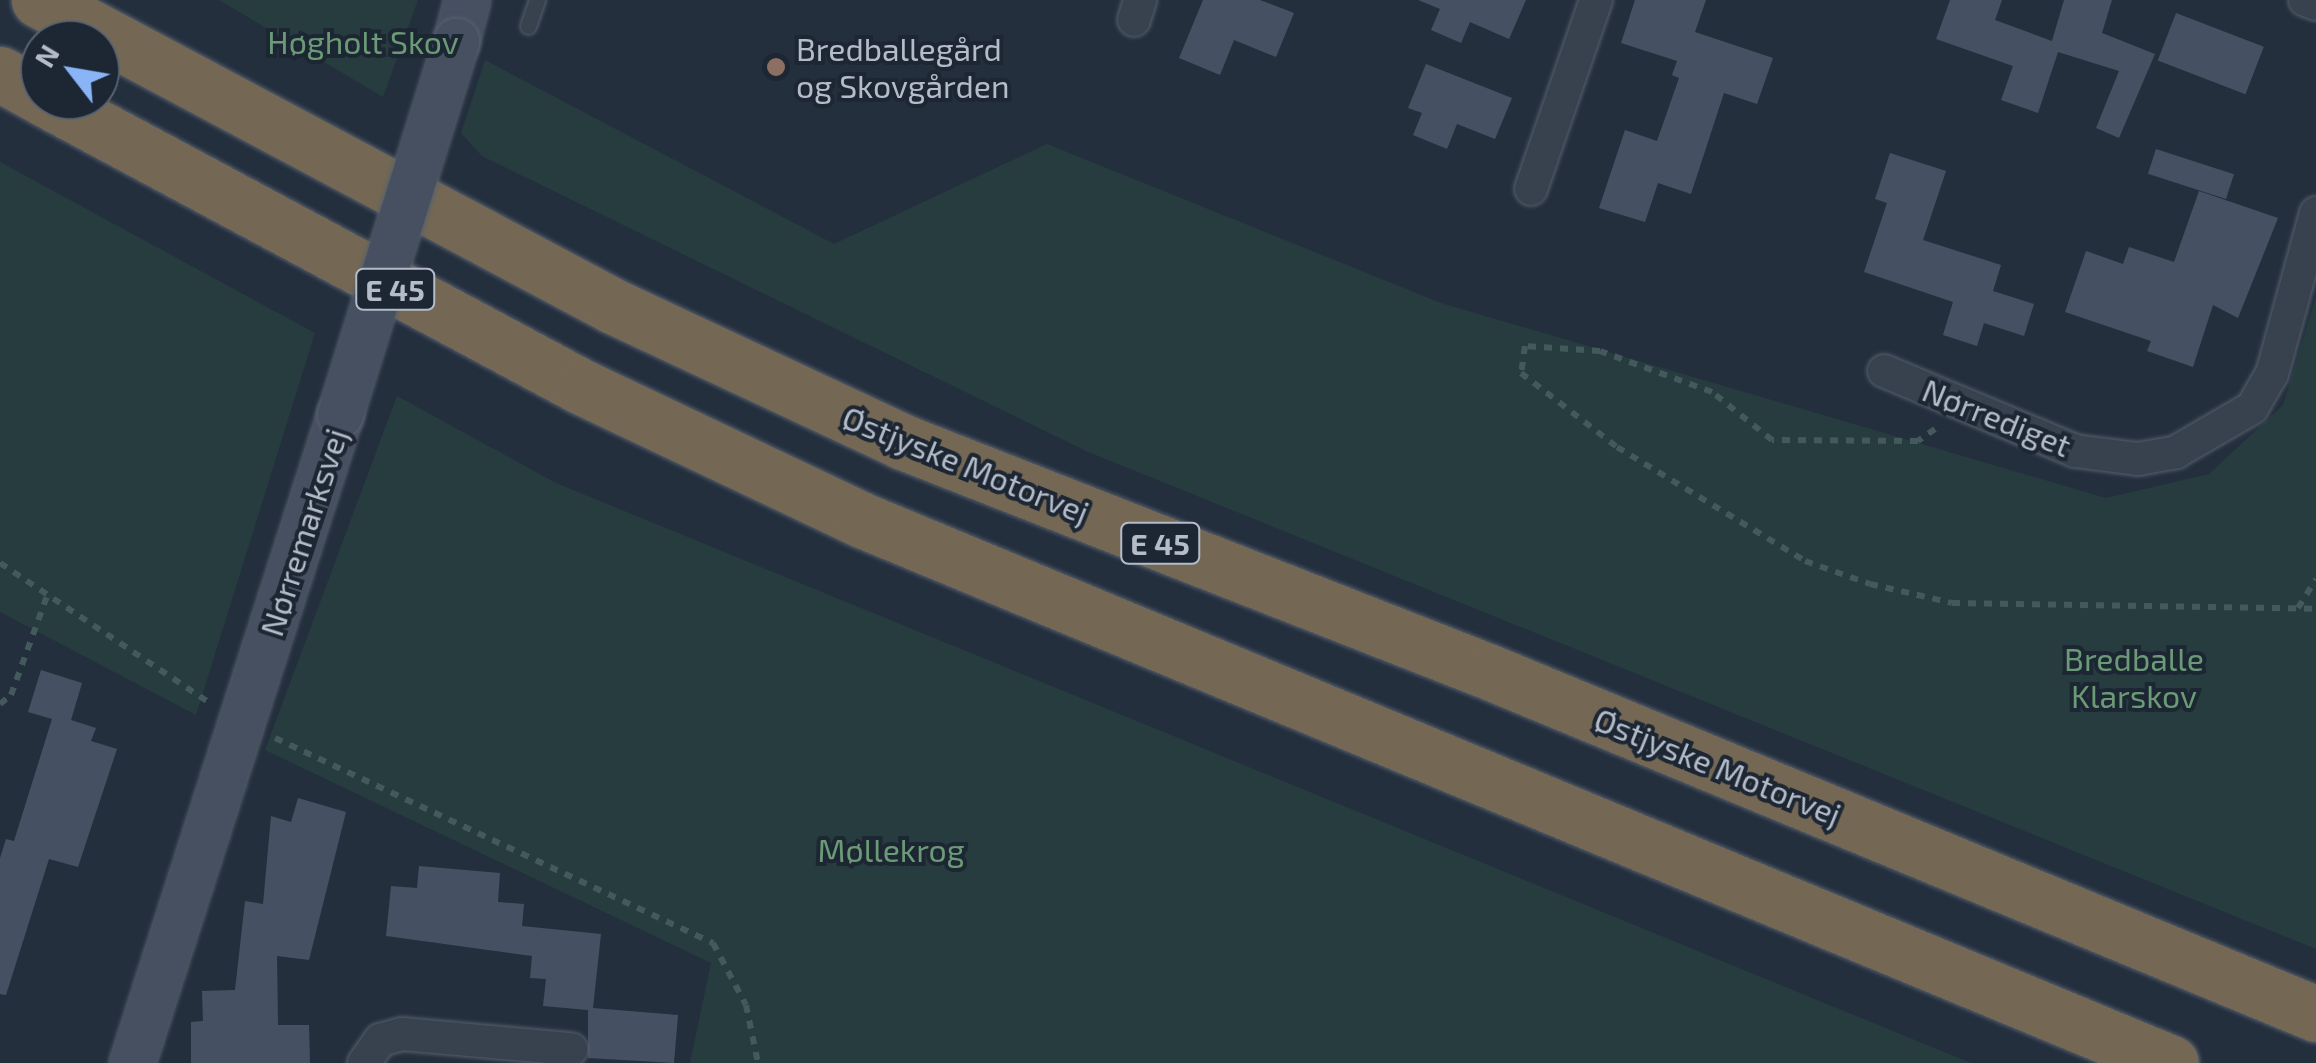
<!DOCTYPE html>
<meta charset="utf-8">
<style>
body{margin:0}
#map{position:relative;width:2316px;height:1063px;overflow:hidden;background:#242f3e;font-family:"Exo 2",sans-serif}
div>[style]{position:absolute}
[style*='--x']{left:calc(var(--x)*1px);top:calc(var(--y)*1px);width:calc(var(--w)*1px);rotate:calc(var(--a)*1deg)}
.green>*{inset:0;background:#263c3f}
.building>*{inset:0;background:#455162;transform-origin:0 0}
.path>*{height:6px;margin-top:-3px;transform-origin:0;background:repeating-linear-gradient(90deg,#44595c 0 8px,transparent 0 16px)}
.roads{filter:drop-shadow(0 0 2px #565f6c) drop-shadow(0 0 2px #565f6c)}
.lane>*{height:15px;margin:-7.5px;padding:0 7.5px;transform-origin:7.5px;border-radius:7.5px;background:#38414e}
.street>*{height:32px;margin:-16px;padding:0 16px;transform-origin:16px;border-radius:16px;background:#38414e}
.secondary>*{height:45px;margin:-22.5px;padding:0 22.5px;transform-origin:22.5px;border-radius:22.5px;background:#465061}
.highway>*{height:55px;margin:-27.5px;padding:0 27.5px;transform-origin:27.5px;border-radius:27.5px;background:#746855}
.bridges{filter:drop-shadow(0 0 2px #565f6c) drop-shadow(0 0 2px #565f6c)}
.secondary-bridge>*{height:45px;margin:-22.5px;padding:0 22.5px;transform-origin:22.5px;border-radius:22.5px;background:#465061}
.dots>*{width:28px;height:28px;translate:-50% -50%;box-sizing:border-box;border:5px solid #1d2633;border-radius:50%}
span{translate:-50% -50%;white-space:nowrap;text-align:center;line-height:1.15;-webkit-text-stroke:8px #1d2633;paint-order:stroke}
.shield-label span{padding:2px 8px;background:#1d2633;border:2px solid;border-radius:8px;-webkit-text-stroke-width:0}
.shield-label{font-size:30px;color:#b4bcc9;font-weight:700}
.park-label{font-size:32px;color:#6b9a76}
.poi-label{font-size:32px;color:#b4bcc9}
.left{translate:0 -50%;text-align:left}
.street-label{font-size:32px;color:#b4bcc9}
.north{position:absolute;left:20px;top:20px;width:100px;height:100px;box-sizing:border-box;background:#1d2633;border:2px solid #59626f;border-radius:50%;rotate:301deg;font-size:28px;font-weight:700;line-height:40px;text-align:center;color:#b4bcc9}
.north::after{content:'';display:block;margin:auto;width:35px;height:45px;background:#8ab4f8;clip-path:polygon(50% 0,100% 100%,50% 72%,0 100%)}
</style>
<div id="map">
<div class="green">
<i style="clip-path:polygon(219px 0,418px 0,383px 97px)"></i>
<i style="clip-path:polygon(485px 60px,834px 244px,1047px 144px,1441px 303px,2106px 498px,2209px 474px,2283px 405px,2316px 297px,2316px 949px,1086px 451px,482px 156px,461px 133px)"></i>
<i style="clip-path:polygon(0 162px,315px 333px,196px 715px,0 612px)"></i>
<i style="clip-path:polygon(397px 396px,556px 483px,1971px 1063px,690px 1063px,711px 963px,265px 750px)"></i>
</div>
<div class="building">
<i style="clip-path:polygon(1203px 0,1260px 0,1294px 13px,1276px 57px,1234px 40px,1220px 75px,1179px 58px)"></i>
<i style="clip-path:polygon(1418px 0,1526px 0,1509px 39px,1470px 22px,1461px 43px,1431px 30px,1440px 9px)"></i>
<i style="clip-path:polygon(1635px 0,1706px 0,1695px 32px,1773px 58px,1757px 104px,1724px 93px,1691px 194px,1658px 183px,1645px 222px,1599px 208px,1625px 130px,1657px 141px,1679px 78px,1672px 75px,1677px 61px,1621px 43px)"></i>
<i style="clip-path:polygon(1950px 0,2002px 0,1995px 20px,2052px 41px,2064px 0,2112px 0,2102px 33px,2155px 54px,2119px 138px,2096px 128px,2119px 71px,2058px 52px,2038px 113px,2001px 100px,2013px 66px,1936px 39px)"></i>
<i style="left:2176px;top:13px;width:94px;height:51px;rotate:21deg"></i>
<i style="clip-path:polygon(1426px 64px,1512px 98px,1495px 139px,1457px 124px,1447px 149px,1413px 135px,1422px 113px,1408px 108px)"></i>
<i style="left:2156px;top:149px;width:82px;height:26px;rotate:18deg"></i>
<i style="clip-path:polygon(1890px 153px,1946px 171px,1923px 240px,2001px 265px,1993px 291px,2034px 304px,2024px 336px,1984px 323px,1977px 346px,1943px 335px,1953px 302px,1864px 272px,1887px 203px,1875px 199px)"></i>
<i style="clip-path:polygon(2199px 191px,2278px 218px,2238px 318px,2213px 305px,2193px 367px,2147px 351px,2151px 341px,2065px 312px,2086px 251px,2123px 264px,2129px 247px,2174px 262px)"></i>
<i style="clip-path:polygon(41px 670px,82px 683px,71px 720px,96px 728px,91px 741px,117px 749px,78px 867px,49px 859px,6px 995px,0 994px,0 858px,6px 839px,14px 841px,52px 719px,28px 712px)"></i>
<i style="clip-path:polygon(298px 798px,346px 812px,309px 960px,277px 956px,278px 1025px,309px 1025px,310px 1063px,191px 1063px,191px 1022px,203px 1021px,202px 991px,235px 990px,245px 901px,263px 904px,271px 816px,291px 822px)"></i>
<i style="clip-path:polygon(419px 866px,500px 873px,498px 902px,524px 904px,522px 926px,601px 934px,593px 1008px,678px 1015px,674px 1063px,588px 1058px,588px 1010px,543px 1006px,546px 979px,530px 978px,532px 956px,386px 936px,391px 886px,417px 888px)"></i>
</div>
<div class="path">
<i style="--x:1935;--y:429;--w:21;--a:145"></i>
<i style="--x:1918;--y:441;--w:146;--a:-179.6"></i>
<i style="--x:1772;--y:440;--w:77;--a:-141.3"></i>
<i style="--x:1712;--y:392;--w:119;--a:-159.9"></i>
<i style="--x:1600;--y:351;--w:75;--a:-176.2"></i>
<i style="--x:1525;--y:346;--w:27;--a:98"></i>
<i style="--x:1521;--y:373;--w:121;--a:37.6"></i>
<i style="--x:1617;--y:447;--w:220;--a:31.2"></i>
<i style="--x:1805;--y:561;--w:69;--a:19.5"></i>
<i style="--x:1870;--y:584;--w:84;--a:13"></i>
<i style="--x:1952;--y:603;--w:364;--a:0.9"></i>
<i style="--x:0;--y:563;--w:249;--a:33.7"></i>
<i style="--x:2298;--y:608;--w:34;--a:-58"></i>
<i style="--x:0;--y:704;--w:14;--a:-39"></i>
<i style="--x:11;--y:695;--w:105;--a:-70"></i>
<i style="--x:275;--y:738;--w:484;--a:25.1"></i>
<i style="--x:713;--y:943;--w:70;--a:62"></i>
<i style="--x:746;--y:1005;--w:59;--a:78.3"></i>
</div>
<div class="roads">
<div class="lane">
<i style="--x:528;--y:26;--w:28;--a:-71"></i>
</div>
<div class="street">
<i style="--x:2305;--y:0;--w:12;--a:20"></i>
<i style="--x:1134;--y:20;--w:21;--a:-73"></i>
<i style="--x:1531;--y:189;--w:200;--a:-71"></i>
<i style="--x:1884;--y:371;--w:207;--a:22.7"></i>
<i style="--x:2075;--y:451;--w:64;--a:7.2"></i>
<i style="--x:2138;--y:459;--w:39;--a:-10"></i>
<i style="--x:2176;--y:452;--w:88;--a:-30.1"></i>
<i style="--x:2252;--y:408;--w:39;--a:-60"></i>
<i style="--x:2272;--y:374;--w:167;--a:-74.7"></i>
<i style="--x:364;--y:1063;--w:28;--a:-55"></i>
<i style="--x:380;--y:1040;--w:23;--a:-15"></i>
<i style="--x:402;--y:1034;--w:170;--a:5.1"></i>
</div>
<div class="secondary">
<i style="--x:456;--y:41;--w:42;--a:-75"></i>
<i style="--x:132;--y:1063;--w:682;--a:-72.23"></i>
</div>
<div class="highway">
<i style="--x:39;--y:0;--w:650;--a:28.06"></i>
<i style="--x:613;--y:306;--w:320;--a:25.1"></i>
<i style="--x:903;--y:442;--w:633;--a:21.41"></i>
<i style="--x:1492;--y:673;--w:892;--a:22.48"></i>
<i style="--x:0;--y:74;--w:46;--a:28.8"></i>
<i style="--x:47;--y:100;--w:609;--a:28.21"></i>
<i style="--x:584;--y:388;--w:308;--a:25.4"></i>
<i style="--x:862;--y:520;--w:1417;--a:22.53"></i>
</div>
</div>
<div class="bridges">
<div class="secondary-bridge">
<i style="--x:340;--y:414;--w:391;--a:-72.7"></i>
</div>
</div>
<div class="dots">
<i style="left:776px;top:67px;background:#8d6e63"></i>
</div>
<div class="shield-label">
<span style="left:395px;top:289px">E 45</span>
<span style="left:1160px;top:543px">E 45</span>
</div>
<div class="park-label">
<span style="left:363px;top:41px">Høgholt Skov</span>
<span style="left:2134px;top:677px">Bredballe<br>Klarskov</span>
<span style="left:891px;top:849px">Møllekrog</span>
</div>
<div class="poi-label">
<span class="left" style="left:796px;top:67px">Bredballegård<br>og Skovgården</span>
</div>
<div class="street-label">
<span style="left:1997px;top:417px;rotate:22deg">Nørrediget</span>
<span style="left:966px;top:464px;rotate:22deg">Østjyske Motorvej</span>
<span style="left:303px;top:532px;rotate:-72deg">Nørremarksvej</span>
<span style="left:1718px;top:766px;rotate:22deg">Østjyske Motorvej</span>
</div>
<div class="north">N</div>
</div>
